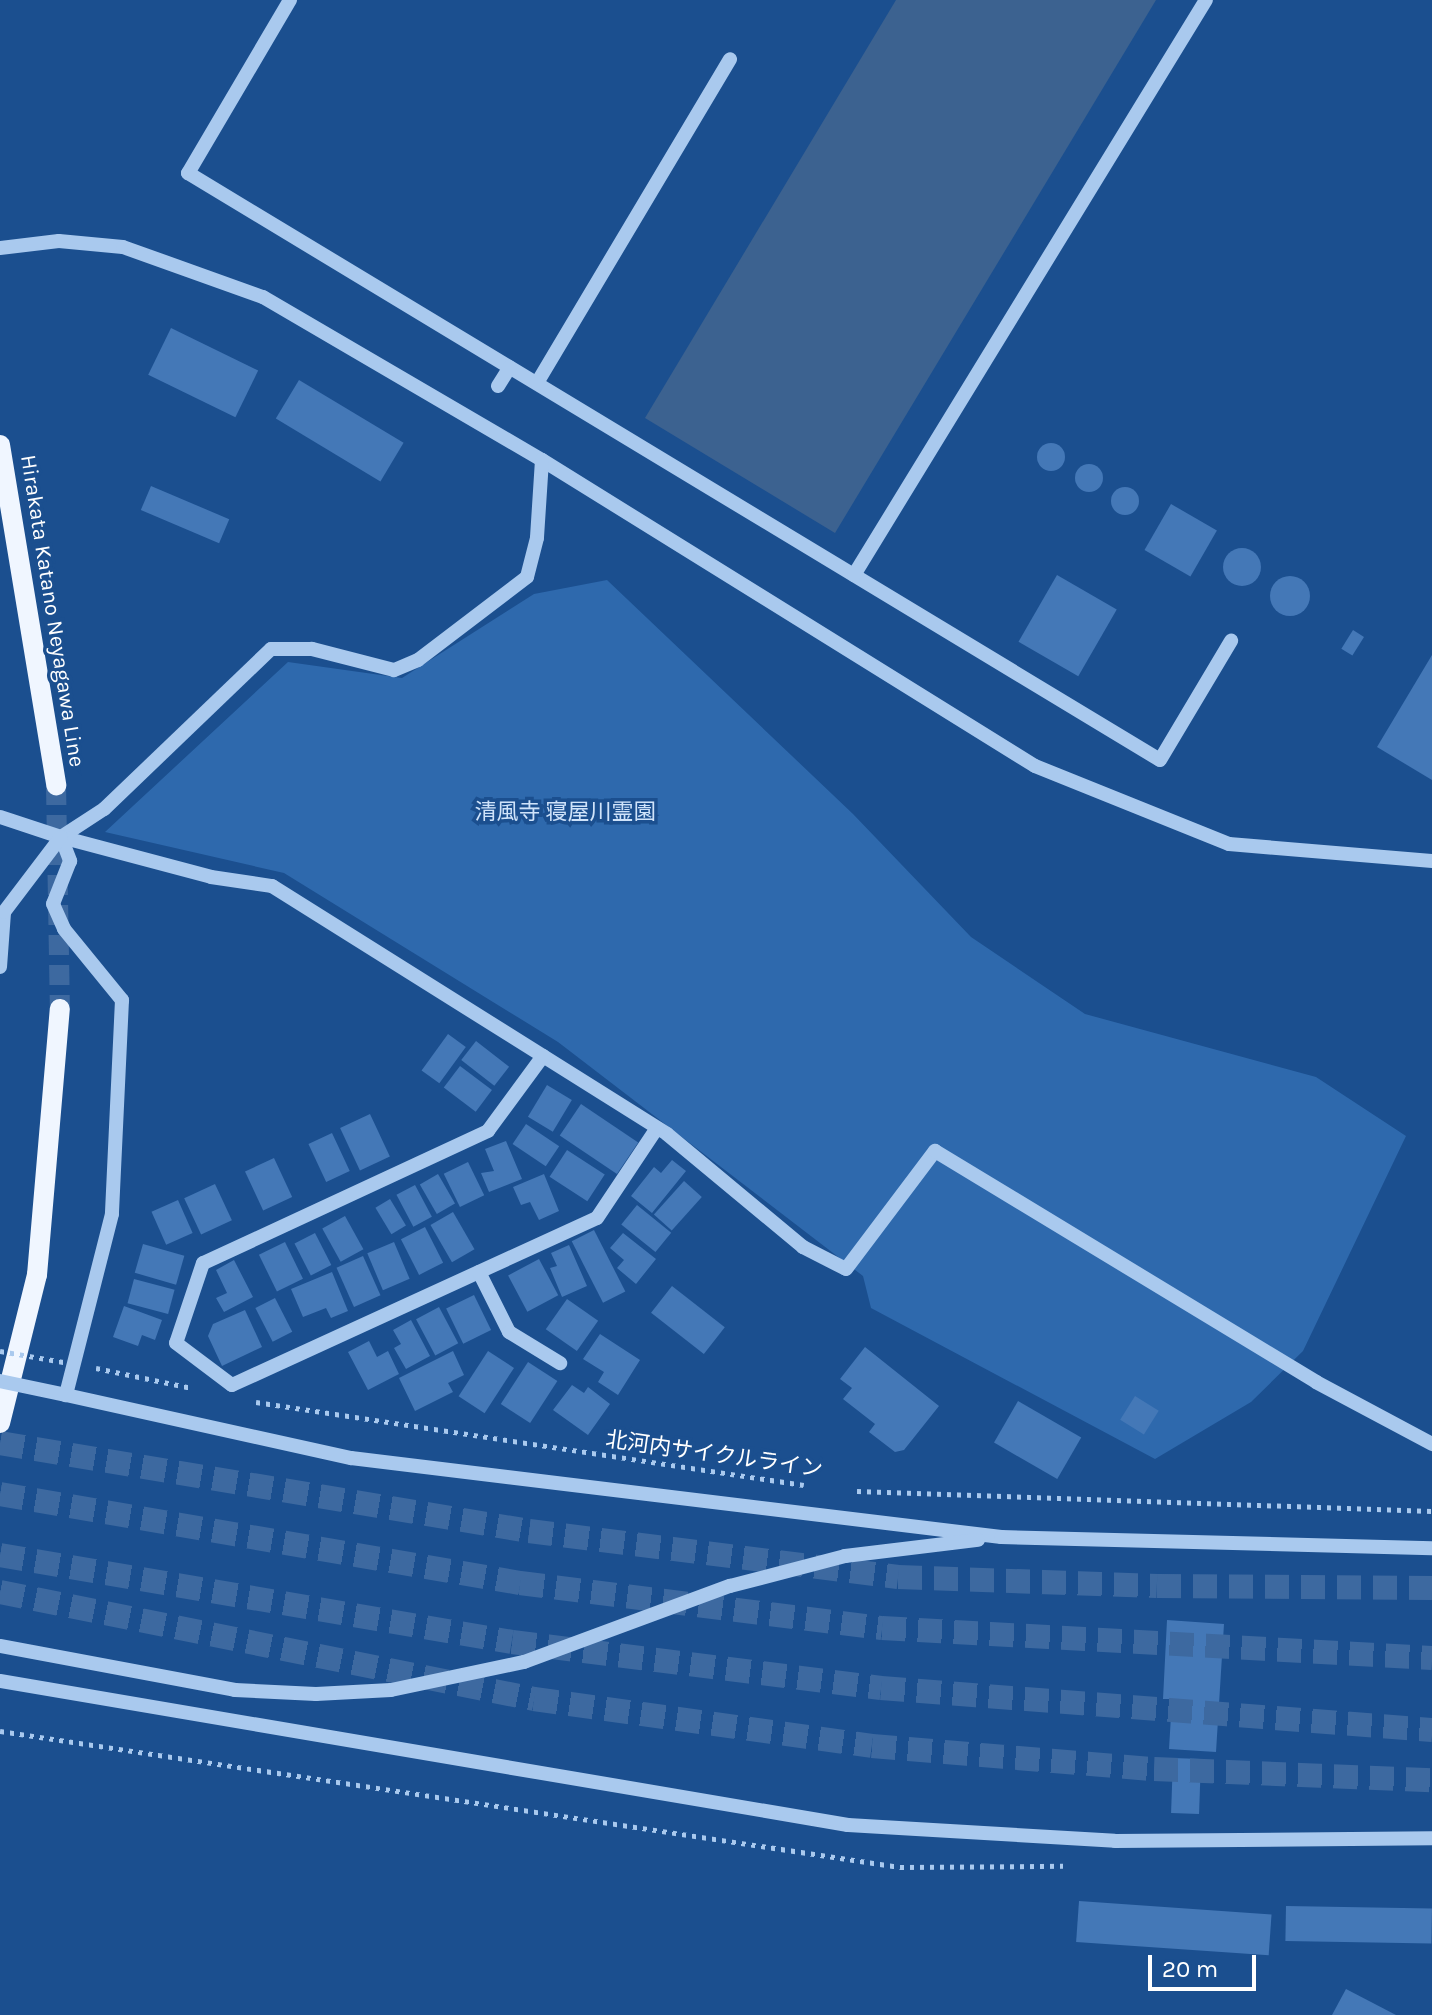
<!DOCTYPE html>
<meta charset="utf-8">
<style>
body{margin:0}
#map{position:relative;width:1432px;height:2015px;overflow:hidden;background:#1b4f8f;font-family:Karla,"Noto Sans JP",sans-serif}
div>[style]{position:absolute}
[style*='--x']{left:calc(var(--x)*1px);top:calc(var(--y)*1px);width:calc(var(--w)*1px);rotate:calc(var(--a)*1deg)}
.green>*{inset:0;background:#2e69ad}
.water>*{inset:0;background:#3c6290}
.building>*{inset:0;background:#4478b7;transform-origin:0 0}
.round{border-radius:50%}
.major-tunnel>*{height:20px;margin-top:-10px;transform-origin:0;background:repeating-linear-gradient(90deg,#3d69a0 0 20px,transparent 0 30px)}
.highway-tunnel>*{height:24px;margin-top:-12px;transform-origin:0;background:repeating-linear-gradient(90deg,#3d69a0 0 24px,transparent 0 36px)}
.path>*{height:5px;margin-top:-2.5px;transform-origin:0;background:repeating-linear-gradient(90deg,#a9c9ee 0 4px,transparent 0 10px)}
.minor>*{height:14px;margin:-7px;padding:0 7px;transform-origin:7px;border-radius:7px;background:#a9c9ee}
.major>*{height:20px;margin:-10px;padding:0 10px;transform-origin:10px;border-radius:10px;background:#f0f6ff}
.path-bridge>*{height:5px;margin-top:-2.5px;transform-origin:0;background:repeating-linear-gradient(90deg,#a9c9ee 0 4px,transparent 0 10px)}
.minor-bridge>*{height:14px;margin:-7px;padding:0 7px;transform-origin:7px;border-radius:7px;background:#a9c9ee}
span{translate:-50% -50%;white-space:nowrap;text-align:center;line-height:1.15;-webkit-text-stroke:7px #1b4f8f;paint-order:stroke}
.street-label{font-size:22px;color:#fff}
.park-label{font-size:22px;color:#cfe3fa}
.scale{position:absolute;left:1148px;top:1955px;width:108px;height:36px;box-sizing:border-box;border:4px solid #fff;border-top:0;padding-left:10px;font-size:24px;line-height:28px;white-space:nowrap;color:#fff;-webkit-text-stroke:6px #1b4f8f;paint-order:stroke}
</style>
<div id="map">
<div class="green">
<i style="clip-path:polygon(607px 580px,853px 814px,971px 937px,1085px 1014px,1316px 1077px,1406px 1136px,1303px 1351px,1251px 1402px,1155px 1459px,871px 1308px,863px 1276px,558px 1042px,284px 873px,105px 832px,288px 662px,402px 678px,534px 594px)"></i>
</div>
<div class="water">
<i style="clip-path:polygon(896px 0,1156px 0,835px 533px,645px 418px)"></i>
</div>
<div class="building">
<i style="left:171px;top:328px;width:97px;height:52px;rotate:26deg"></i>
<i style="left:299px;top:380px;width:122px;height:45px;rotate:31deg"></i>
<i class="round" style="left:1037px;top:443px;width:28px;height:28px"></i>
<i class="round" style="left:1075px;top:464px;width:28px;height:28px"></i>
<i style="left:151px;top:486px;width:85px;height:26px;rotate:23deg"></i>
<i class="round" style="left:1111px;top:487px;width:28px;height:28px"></i>
<i style="left:1171px;top:504px;width:53px;height:53px;rotate:30deg"></i>
<i class="round" style="left:1223px;top:548px;width:38px;height:38px"></i>
<i style="left:1057px;top:575px;width:69px;height:77px;rotate:30deg"></i>
<i class="round" style="left:1270px;top:576px;width:40px;height:40px"></i>
<i style="left:1353px;top:630px;width:13px;height:22px;rotate:32deg"></i>
<i style="clip-path:polygon(1432px 655px,1432px 780px,1377px 747px)"></i>
<i style="left:448px;top:1034px;width:22px;height:45px;rotate:36deg"></i>
<i style="left:476px;top:1041px;width:42px;height:24px;rotate:38deg"></i>
<i style="left:460px;top:1066px;width:40px;height:27px;rotate:37deg"></i>
<i style="left:547px;top:1085px;width:29px;height:37px;rotate:31deg"></i>
<i style="left:581px;top:1104px;width:69px;height:38px;rotate:34deg"></i>
<i style="left:370px;top:1114px;width:47px;height:33px;rotate:65deg"></i>
<i style="left:526px;top:1124px;width:40px;height:24px;rotate:34deg"></i>
<i style="left:332px;top:1133px;width:42px;height:26px;rotate:65deg"></i>
<i style="clip-path:polygon(506px 1141px,522px 1179px,489px 1192px,481px 1173px,494px 1171px,485px 1149px)"></i>
<i style="left:567px;top:1150px;width:45px;height:32px;rotate:33deg"></i>
<i style="left:274px;top:1158px;width:43px;height:32px;rotate:65deg"></i>
<i style="clip-path:polygon(672px 1160px,686px 1171px,652px 1213px,631px 1196px,654px 1167px,661px 1173px)"></i>
<i style="left:468px;top:1162px;width:37px;height:27px;rotate:64deg"></i>
<i style="left:438px;top:1174px;width:34px;height:21px;rotate:60deg"></i>
<i style="clip-path:polygon(544px 1174px,559px 1211px,539px 1220px,530px 1202px,521px 1205px,513px 1187px)"></i>
<i style="left:684px;top:1181px;width:24px;height:45px;rotate:42deg"></i>
<i style="left:215px;top:1184px;width:40px;height:34px;rotate:65deg"></i>
<i style="left:415px;top:1185px;width:36px;height:21px;rotate:62deg"></i>
<i style="left:390px;top:1199px;width:31px;height:17px;rotate:59deg"></i>
<i style="left:178px;top:1200px;width:36px;height:29px;rotate:66deg"></i>
<i style="left:637px;top:1205px;width:44px;height:25px;rotate:39deg"></i>
<i style="left:453px;top:1212px;width:43px;height:26px;rotate:60deg"></i>
<i style="left:345px;top:1216px;width:38px;height:26px;rotate:61deg"></i>
<i style="left:425px;top:1227px;width:40px;height:27px;rotate:63deg"></i>
<i style="left:594px;top:1230px;width:69px;height:25px;rotate:63deg"></i>
<i style="left:315px;top:1233px;width:36px;height:23px;rotate:63deg"></i>
<i style="clip-path:polygon(623px 1233px,656px 1259px,636px 1284px,617px 1268px,624px 1260px,610px 1248px)"></i>
<i style="left:285px;top:1242px;width:41px;height:29px;rotate:64deg"></i>
<i style="left:394px;top:1242px;width:40px;height:29px;rotate:67deg"></i>
<i style="left:143px;top:1244px;width:43px;height:30px;rotate:16deg"></i>
<i style="clip-path:polygon(569px 1245px,587px 1286px,562px 1297px,550px 1268px,557px 1266px,551px 1253px)"></i>
<i style="left:363px;top:1256px;width:43px;height:29px;rotate:66deg"></i>
<i style="left:539px;top:1259px;width:41px;height:35px;rotate:62deg"></i>
<i style="clip-path:polygon(234px 1260px,253px 1297px,224px 1312px,216px 1298px,227px 1293px,216px 1270px)"></i>
<i style="clip-path:polygon(332px 1272px,348px 1311px,331px 1318px,326px 1308px,303px 1317px,291px 1289px)"></i>
<i style="left:134px;top:1279px;width:42px;height:25px;rotate:15deg"></i>
<i style="left:672px;top:1286px;width:67px;height:34px;rotate:38deg"></i>
<i style="left:474px;top:1295px;width:39px;height:31px;rotate:64deg"></i>
<i style="left:275px;top:1298px;width:38px;height:22px;rotate:63deg"></i>
<i style="left:567px;top:1299px;width:38px;height:37px;rotate:35deg"></i>
<i style="clip-path:polygon(124px 1306px,162px 1320px,155px 1340px,142px 1335px,138px 1346px,113px 1337px)"></i>
<i style="left:439px;top:1307px;width:41px;height:26px;rotate:62deg"></i>
<i style="clip-path:polygon(245px 1310px,262px 1347px,222px 1366px,208px 1336px,213px 1324px)"></i>
<i style="clip-path:polygon(411px 1320px,430px 1356px,406px 1369px,394px 1348px,401px 1344px,393px 1330px)"></i>
<i style="clip-path:polygon(600px 1334px,640px 1360px,618px 1395px,598px 1382px,604px 1372px,583px 1359px)"></i>
<i style="clip-path:polygon(369px 1341px,377px 1357px,388px 1351px,399px 1374px,368px 1390px,348px 1352px)"></i>
<i style="clip-path:polygon(865px 1347px,939px 1406px,904px 1450px,895px 1452px,869px 1432px,875px 1424px,843px 1399px,852px 1388px,840px 1379px)"></i>
<i style="clip-path:polygon(453px 1351px,464px 1375px,448px 1383px,453px 1392px,415px 1411px,399px 1378px)"></i>
<i style="left:488px;top:1351px;width:31px;height:54px;rotate:33deg"></i>
<i style="left:528px;top:1362px;width:35px;height:50px;rotate:33deg"></i>
<i style="clip-path:polygon(572px 1385px,584px 1393px,588px 1387px,610px 1404px,588px 1435px,553px 1410px)"></i>
<i style="left:1135px;top:1396px;width:28px;height:28px;rotate:32deg"></i>
<i style="left:1018px;top:1401px;width:73px;height:48px;rotate:30deg"></i>
<i style="clip-path:polygon(1167px 1620px,1224px 1624px,1216px 1752px,1169px 1749px,1172px 1699px,1163px 1699px)"></i>
<i style="left:1173px;top:1758px;width:28px;height:55px;rotate:2deg"></i>
<i style="left:1079px;top:1901px;width:193px;height:41px;rotate:4deg"></i>
<i style="left:1286px;top:1906px;width:146px;height:35px;rotate:1deg"></i>
<i style="clip-path:polygon(1346px 1989px,1396px 2015px,1332px 2015px)"></i>
</div>
<div class="major-tunnel">
<i style="--x:56;--y:785;--w:224;--a:89"></i>
</div>
<div class="highway-tunnel">
<i style="--x:0;--y:1443;--w:536;--a:9.44"></i>
<i style="--x:529;--y:1531;--w:372;--a:7.1"></i>
<i style="--x:898;--y:1577;--w:259;--a:2"></i>
<i style="--x:1157;--y:1586;--w:275;--a:0.4"></i>
<i style="--x:0;--y:1494;--w:528;--a:9.71"></i>
<i style="--x:520;--y:1583;--w:365;--a:7.1"></i>
<i style="--x:882;--y:1628;--w:551;--a:3.12"></i>
<i style="--x:0;--y:1555;--w:519;--a:9.64"></i>
<i style="--x:512;--y:1642;--w:372;--a:7.1"></i>
<i style="--x:881;--y:1688;--w:553;--a:4.36"></i>
<i style="--x:0;--y:1592;--w:545;--a:11.33"></i>
<i style="--x:534;--y:1699;--w:341;--a:7.9"></i>
<i style="--x:872;--y:1746;--w:283;--a:4.7"></i>
<i style="--x:1154;--y:1769;--w:278;--a:2.3"></i>
</div>
<div class="path">
<i style="--x:96;--y:1368;--w:98;--a:11.8"></i>
<i style="--x:256;--y:1402;--w:554;--a:8.61"></i>
<i style="--x:857;--y:1491;--w:575;--a:1.99"></i>
<i style="--x:0;--y:1731;--w:910;--a:8.59"></i>
<i style="--x:900;--y:1867;--w:163;--a:-0.4"></i>
</div>
<div class="minor">
<i style="--x:290;--y:0;--w:201;--a:120.5"></i>
<i style="--x:188;--y:173;--w:1135;--a:31.13"></i>
<i style="--x:1160;--y:760;--w:139;--a:-59.2"></i>
<i style="--x:0;--y:248;--w:59;--a:-6.8"></i>
<i style="--x:59;--y:241;--w:64;--a:5.4"></i>
<i style="--x:123;--y:247;--w:149;--a:19.7"></i>
<i style="--x:263;--y:297;--w:323;--a:30.3"></i>
<i style="--x:542;--y:460;--w:580;--a:31.83"></i>
<i style="--x:1035;--y:766;--w:209;--a:21.9"></i>
<i style="--x:1229;--y:844;--w:204;--a:4.8"></i>
<i style="--x:537;--y:383;--w:377;--a:-59.2"></i>
<i style="--x:498;--y:386;--w:22;--a:-58"></i>
<i style="--x:542;--y:460;--w:78;--a:93.7"></i>
<i style="--x:537;--y:538;--w:40;--a:104.4"></i>
<i style="--x:527;--y:577;--w:137;--a:142.7"></i>
<i style="--x:418;--y:660;--w:26;--a:157"></i>
<i style="--x:394;--y:670;--w:85;--a:-165.6"></i>
<i style="--x:312;--y:649;--w:41;--a:180"></i>
<i style="--x:271;--y:649;--w:231;--a:136.2"></i>
<i style="--x:104;--y:809;--w:51;--a:146.9"></i>
<i style="--x:61;--y:837;--w:155;--a:14.9"></i>
<i style="--x:211;--y:877;--w:62;--a:8.4"></i>
<i style="--x:272;--y:886;--w:466;--a:32.1"></i>
<i style="--x:667;--y:1134;--w:177;--a:39.7"></i>
<i style="--x:803;--y:1247;--w:48;--a:27.1"></i>
<i style="--x:846;--y:1269;--w:148;--a:-53"></i>
<i style="--x:935;--y:1151;--w:446;--a:31.2"></i>
<i style="--x:1316;--y:1382;--w:132;--a:28.1"></i>
<i style="--x:854;--y:575;--w:674;--a:-58.53"></i>
<i style="--x:0;--y:817;--w:64;--a:18.2"></i>
<i style="--x:61;--y:837;--w:26;--a:69"></i>
<i style="--x:70;--y:861;--w:46;--a:111.6"></i>
<i style="--x:53;--y:904;--w:27;--a:66"></i>
<i style="--x:64;--y:929;--w:92;--a:50.8"></i>
<i style="--x:122;--y:1000;--w:214;--a:92.7"></i>
<i style="--x:112;--y:1214;--w:187;--a:104.3"></i>
<i style="--x:66;--y:1395;--w:292;--a:12.5"></i>
<i style="--x:351;--y:1458;--w:655;--a:6.93"></i>
<i style="--x:1001;--y:1537;--w:431;--a:1.5"></i>
<i style="--x:0;--y:967;--w:55;--a:-85.8"></i>
<i style="--x:4;--y:912;--w:94;--a:-52.8"></i>
<i style="--x:543;--y:1056;--w:93;--a:126.3"></i>
<i style="--x:488;--y:1131;--w:314;--a:155.1"></i>
<i style="--x:203;--y:1263;--w:84;--a:108.6"></i>
<i style="--x:176;--y:1343;--w:70;--a:36.9"></i>
<i style="--x:232;--y:1385;--w:401;--a:-24.6"></i>
<i style="--x:597;--y:1218;--w:108;--a:-56.3"></i>
<i style="--x:479;--y:1272;--w:67;--a:63.4"></i>
<i style="--x:509;--y:1332;--w:60;--a:31.3"></i>
<i style="--x:0;--y:1646;--w:239;--a:10.6"></i>
<i style="--x:235;--y:1690;--w:81;--a:2.8"></i>
<i style="--x:316;--y:1694;--w:75;--a:-3.1"></i>
<i style="--x:391;--y:1690;--w:136;--a:-11.9"></i>
<i style="--x:524;--y:1662;--w:220;--a:-20.3"></i>
<i style="--x:730;--y:1586;--w:119;--a:-14.6"></i>
<i style="--x:845;--y:1556;--w:134;--a:-6.9"></i>
<i style="--x:0;--y:1681;--w:860;--a:9.64"></i>
<i style="--x:848;--y:1825;--w:267;--a:3.4"></i>
<i style="--x:1115;--y:1841;--w:317;--a:-0.5"></i>
</div>
<div class="major">
<i style="--x:0;--y:445;--w:345;--a:80.6"></i>
<i style="--x:0;--y:1423;--w:153;--a:-76"></i>
<i style="--x:37;--y:1275;--w:267;--a:-85.1"></i>
</div>
<div class="path-bridge">
<i style="--x:0;--y:1351;--w:76;--a:9.8"></i>
</div>
<div class="minor-bridge">
<i style="--x:0;--y:1381;--w:67;--a:12"></i>
</div>
<div class="street-label">
<span style="left:52px;top:611px;rotate:81deg">Hirakata Katano Neyagawa Line</span>
<span style="left:714px;top:1455px;rotate:8deg">北河内サイクルライン</span>
</div>
<div class="park-label">
<span style="left:565px;top:813px">清風寺 寝屋川霊園</span>
</div>
<div class="scale">20 m</div>
</div>
